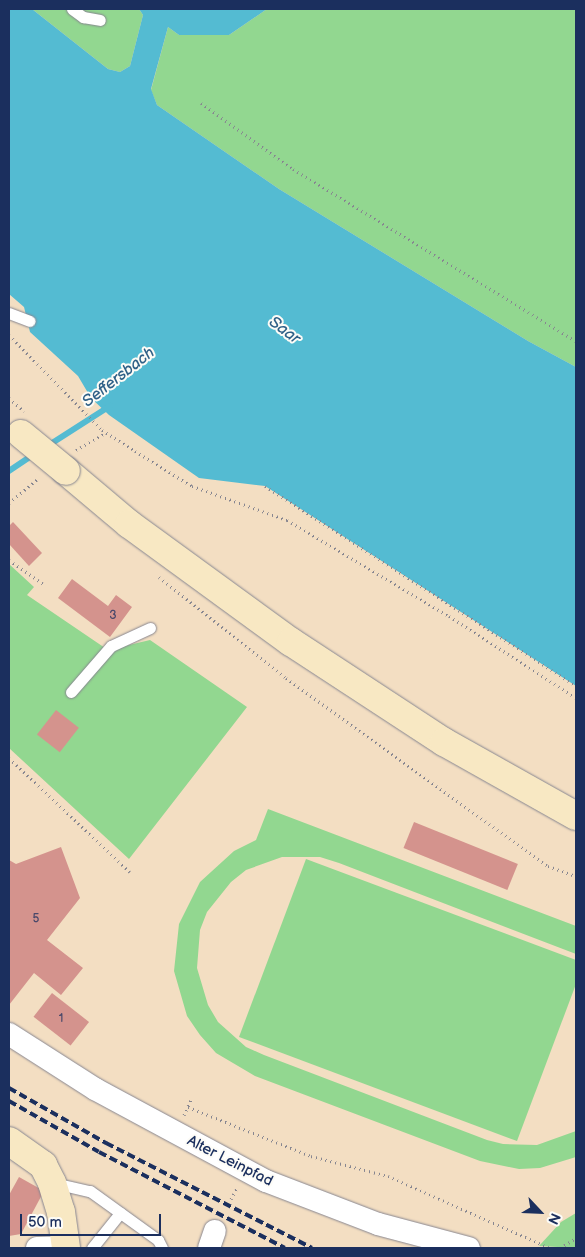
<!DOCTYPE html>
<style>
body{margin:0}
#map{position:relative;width:585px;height:1257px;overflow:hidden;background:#f3dec2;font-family:"Balsamiq Sans",sans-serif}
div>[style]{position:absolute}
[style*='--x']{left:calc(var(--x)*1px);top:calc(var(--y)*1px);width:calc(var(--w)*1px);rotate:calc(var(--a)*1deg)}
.green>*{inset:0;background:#92d790}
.water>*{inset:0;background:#54bbd2}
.stream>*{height:5.5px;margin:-2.75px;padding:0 2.75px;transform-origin:2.75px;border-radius:2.75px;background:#54bbd2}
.building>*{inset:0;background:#d4938d;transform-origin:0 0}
.path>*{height:3px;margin-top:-1.5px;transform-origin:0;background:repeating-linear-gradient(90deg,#878690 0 1px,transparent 0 5px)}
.roads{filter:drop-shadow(0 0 1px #878690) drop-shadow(0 0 1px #878690)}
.lane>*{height:11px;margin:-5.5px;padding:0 5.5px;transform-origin:5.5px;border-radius:5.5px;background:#fff}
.street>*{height:22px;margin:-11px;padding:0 11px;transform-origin:11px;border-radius:11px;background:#fff}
.secondary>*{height:28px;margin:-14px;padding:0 14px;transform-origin:14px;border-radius:14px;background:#f8e8c3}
.rail>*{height:4px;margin-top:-2px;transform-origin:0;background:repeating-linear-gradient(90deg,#1b2f5e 0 8px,transparent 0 12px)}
.bridges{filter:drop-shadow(0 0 1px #878690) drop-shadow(0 0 1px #878690)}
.secondary-bridge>*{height:28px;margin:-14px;padding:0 14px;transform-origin:14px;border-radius:14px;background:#f8e8c3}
span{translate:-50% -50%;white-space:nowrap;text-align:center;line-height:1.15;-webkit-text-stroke:4px #fdfcf7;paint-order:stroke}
.number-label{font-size:12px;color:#49486a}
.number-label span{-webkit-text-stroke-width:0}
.street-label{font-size:15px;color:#1b2f5e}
.water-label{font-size:16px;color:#2f6087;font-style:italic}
.frame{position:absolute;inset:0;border:10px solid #1b2f5e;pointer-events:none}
.north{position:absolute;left:515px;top:1187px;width:50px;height:50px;-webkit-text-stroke:4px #fdfcf7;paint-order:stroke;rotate:115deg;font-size:14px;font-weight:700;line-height:20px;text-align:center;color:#1b2f5e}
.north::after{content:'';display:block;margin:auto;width:18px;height:22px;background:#1b2f5e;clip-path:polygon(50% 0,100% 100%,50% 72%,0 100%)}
.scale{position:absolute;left:20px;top:1214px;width:141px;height:22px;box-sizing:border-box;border:2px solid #1b2f5e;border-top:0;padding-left:6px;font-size:15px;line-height:18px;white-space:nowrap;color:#1b2f5e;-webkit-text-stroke:4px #fdfcf7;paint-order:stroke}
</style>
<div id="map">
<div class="green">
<i style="clip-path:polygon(32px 9px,139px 9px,143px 15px,130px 66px,120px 72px,108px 69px)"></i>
<i style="clip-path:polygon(267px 9px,576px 9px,576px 367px,528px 341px,279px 189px,157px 105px,151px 90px,168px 27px,179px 35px,229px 35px)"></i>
<i style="clip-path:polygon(9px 564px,34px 587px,27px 595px,108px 650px,150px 640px,247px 707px,129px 859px,9px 748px)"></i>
<i style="clip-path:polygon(268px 809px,576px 926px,576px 954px,339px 863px,320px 857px,282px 857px,246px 870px,231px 882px,207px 912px,200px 930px,197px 968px,208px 1005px,218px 1022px,246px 1047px,264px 1055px,487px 1140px,503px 1144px,537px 1145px,576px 1131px,576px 1157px,540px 1168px,519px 1169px,480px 1161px,255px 1076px,216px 1053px,200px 1035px,187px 1016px,174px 971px,179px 924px,200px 882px,234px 851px,256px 840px)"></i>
<i style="clip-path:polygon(306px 859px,576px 960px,576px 984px,517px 1141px,239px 1037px)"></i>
<i style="clip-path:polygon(576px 1213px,576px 1248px,539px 1246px,561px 1222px)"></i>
</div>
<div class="water">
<i style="clip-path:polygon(9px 9px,32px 9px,108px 69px,120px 72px,130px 66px,143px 15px,139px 9px,267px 9px,229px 35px,179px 35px,168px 27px,151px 89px,157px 105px,279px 189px,528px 341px,576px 367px,576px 686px,265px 486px,199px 478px,109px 415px,91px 398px,78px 376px,30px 332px,24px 307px,9px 294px)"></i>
</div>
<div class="stream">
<i style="--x:46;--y:447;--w:76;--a:-32.6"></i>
<i style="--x:9;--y:471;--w:30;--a:-34"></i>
</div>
<div class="building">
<i style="clip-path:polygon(13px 522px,42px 553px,29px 566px,9px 544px,9px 526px)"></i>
<i style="clip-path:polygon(72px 579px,108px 606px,116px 595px,132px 607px,110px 637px,58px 598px)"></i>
<i style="left:56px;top:710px;width:29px;height:31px;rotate:38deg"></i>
<i style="left:414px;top:822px;width:112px;height:28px;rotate:22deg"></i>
<i style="clip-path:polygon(61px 847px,80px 898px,47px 940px,83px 968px,61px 995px,34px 973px,9px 1005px,9px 860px,16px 864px)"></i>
<i style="left:52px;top:993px;width:47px;height:30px;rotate:38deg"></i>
<i style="clip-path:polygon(19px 1177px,44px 1191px,21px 1234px,9px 1236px,9px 1195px)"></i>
</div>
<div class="path">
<i style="--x:201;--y:103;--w:113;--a:35.7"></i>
<i style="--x:293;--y:169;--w:331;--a:31.3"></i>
<i style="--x:9;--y:335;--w:133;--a:45.6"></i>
<i style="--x:102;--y:430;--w:39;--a:32"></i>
<i style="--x:135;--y:451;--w:67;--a:31.6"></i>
<i style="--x:192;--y:486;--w:101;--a:19.7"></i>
<i style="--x:287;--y:520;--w:188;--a:30.7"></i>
<i style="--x:449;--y:616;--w:151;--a:32.8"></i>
<i style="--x:9;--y:398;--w:20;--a:41"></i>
<i style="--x:76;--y:450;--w:34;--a:-30"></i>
<i style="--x:265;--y:486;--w:370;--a:32.7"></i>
<i style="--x:9;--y:503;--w:39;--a:-40"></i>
<i style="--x:9;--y:560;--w:44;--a:34.8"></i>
<i style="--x:159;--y:577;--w:162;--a:38.5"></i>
<i style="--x:286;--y:678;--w:322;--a:35.7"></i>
<i style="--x:548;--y:866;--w:30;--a:20"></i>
<i style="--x:9;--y:758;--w:166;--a:43.3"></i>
<i style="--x:188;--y:1107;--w:132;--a:21.7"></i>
<i style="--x:311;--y:1156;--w:80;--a:14.6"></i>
<i style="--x:388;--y:1176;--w:177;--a:24"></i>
<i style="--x:184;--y:1115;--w:19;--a:-65"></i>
<i style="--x:231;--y:1199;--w:13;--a:-61"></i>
<i style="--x:560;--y:1248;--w:19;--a:-32"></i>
</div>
<div class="roads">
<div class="lane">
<i style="--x:72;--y:9;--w:14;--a:36"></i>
<i style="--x:83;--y:17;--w:17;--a:10"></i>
<i style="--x:9;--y:313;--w:22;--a:21"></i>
<i style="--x:71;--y:692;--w:61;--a:-49"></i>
<i style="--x:111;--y:646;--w:43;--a:-24.8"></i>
<i style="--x:54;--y:1183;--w:37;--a:13"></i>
<i style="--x:90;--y:1191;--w:84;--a:35.8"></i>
<i style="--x:158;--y:1240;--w:9;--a:63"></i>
<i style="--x:92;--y:1248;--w:45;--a:-51.3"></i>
</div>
<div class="street">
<i style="--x:9;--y:1034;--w:102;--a:32.6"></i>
<i style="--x:95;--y:1089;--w:194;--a:28.3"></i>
<i style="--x:266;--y:1181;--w:120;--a:21"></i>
<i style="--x:378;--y:1224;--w:94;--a:14.8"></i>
<i style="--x:37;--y:1248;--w:29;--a:-2"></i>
<i style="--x:209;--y:1248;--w:18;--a:-71"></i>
</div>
<div class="secondary">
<i style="--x:66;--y:471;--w:82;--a:40.1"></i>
<i style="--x:129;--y:524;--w:200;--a:36.1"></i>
<i style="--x:291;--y:642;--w:183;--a:33.2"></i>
<i style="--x:444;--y:742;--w:151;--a:29.3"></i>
<i style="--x:9;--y:1141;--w:42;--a:35.2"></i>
<i style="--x:43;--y:1165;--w:20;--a:63"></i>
<i style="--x:52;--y:1183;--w:30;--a:73"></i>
<i style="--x:61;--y:1212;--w:36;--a:82"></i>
</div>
</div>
<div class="rail">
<i style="--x:9;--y:1088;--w:112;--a:29.6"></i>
<i style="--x:106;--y:1143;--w:231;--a:27"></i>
<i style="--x:9;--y:1101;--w:103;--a:29.5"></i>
<i style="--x:99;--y:1152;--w:209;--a:27.3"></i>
</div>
<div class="bridges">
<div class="secondary-bridge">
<i style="--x:21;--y:434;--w:58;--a:39.4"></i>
</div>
</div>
<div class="number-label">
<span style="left:113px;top:616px">3</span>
<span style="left:36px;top:919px">5</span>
<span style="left:61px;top:1019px">1</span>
</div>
<div class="street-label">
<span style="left:230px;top:1161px;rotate:27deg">Alter Leinpfad</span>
</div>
<div class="water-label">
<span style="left:284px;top:331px;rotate:37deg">Saar</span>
<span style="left:119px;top:378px;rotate:-38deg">Seffersbach</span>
</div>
<div class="frame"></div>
<div class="north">N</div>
<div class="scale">50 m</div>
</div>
